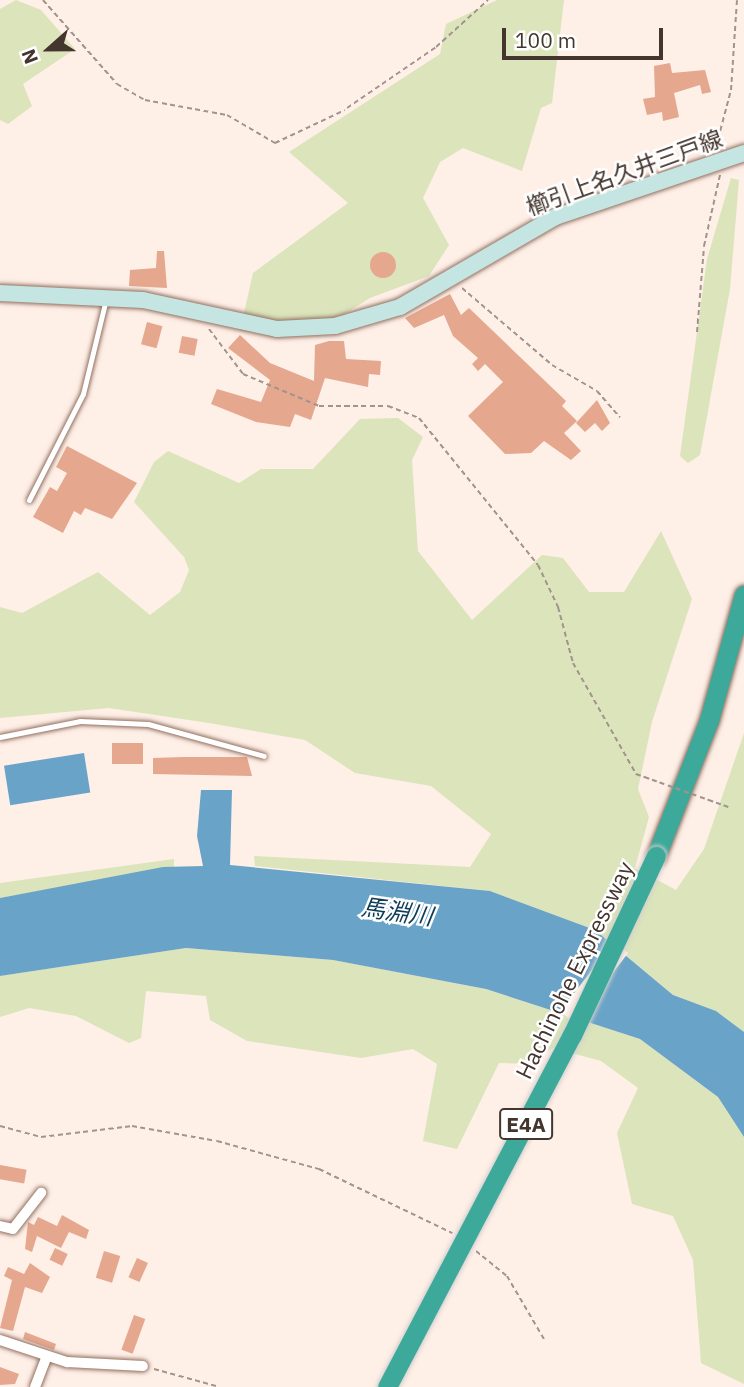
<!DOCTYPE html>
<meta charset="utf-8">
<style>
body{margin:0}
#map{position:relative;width:744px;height:1387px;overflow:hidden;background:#feefe7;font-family:"IBM Plex Sans","Noto Sans JP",sans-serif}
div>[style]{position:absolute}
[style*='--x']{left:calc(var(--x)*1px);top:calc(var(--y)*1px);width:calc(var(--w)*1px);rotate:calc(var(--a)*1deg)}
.green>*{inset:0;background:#dbe4bb}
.water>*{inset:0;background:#69a3c8;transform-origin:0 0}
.pier>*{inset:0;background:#feefe7;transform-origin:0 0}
.building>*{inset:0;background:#e5a78e;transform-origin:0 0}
.round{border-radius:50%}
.path>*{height:2px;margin-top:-1px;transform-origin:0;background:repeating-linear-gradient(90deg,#a2938c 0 5px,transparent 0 8.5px)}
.roads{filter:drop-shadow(0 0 2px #927060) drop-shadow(0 0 2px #927060)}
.service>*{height:5px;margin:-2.5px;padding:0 2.5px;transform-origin:2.5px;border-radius:2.5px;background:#fff}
.minor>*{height:10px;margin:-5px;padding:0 5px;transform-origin:5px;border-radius:5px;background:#fff}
.secondary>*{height:16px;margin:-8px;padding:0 8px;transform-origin:8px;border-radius:8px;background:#c4e5e1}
.motorway>*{height:19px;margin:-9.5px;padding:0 9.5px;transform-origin:9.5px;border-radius:9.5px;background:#3ca99b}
.path-bridge>*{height:2px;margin-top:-1px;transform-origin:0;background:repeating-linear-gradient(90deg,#a2938c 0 5px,transparent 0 8.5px)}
.bridges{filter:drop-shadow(0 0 2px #d2cfcd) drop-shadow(0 0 2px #d2cfcd)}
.motorway-bridge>*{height:19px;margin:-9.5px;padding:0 9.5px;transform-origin:9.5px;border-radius:9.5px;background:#3ca99b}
span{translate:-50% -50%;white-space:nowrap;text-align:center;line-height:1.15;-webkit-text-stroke:5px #fff;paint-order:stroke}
.shield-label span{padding:2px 5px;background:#fff;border:2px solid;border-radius:5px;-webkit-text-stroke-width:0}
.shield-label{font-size:21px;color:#44352e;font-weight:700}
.street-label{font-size:23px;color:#44352e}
.water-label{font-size:24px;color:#0e3d58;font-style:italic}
.north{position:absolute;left:14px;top:14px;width:70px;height:70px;-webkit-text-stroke:5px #fff;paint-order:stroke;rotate:249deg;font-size:19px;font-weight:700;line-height:28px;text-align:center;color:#44352e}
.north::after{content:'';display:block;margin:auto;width:24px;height:32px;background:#44352e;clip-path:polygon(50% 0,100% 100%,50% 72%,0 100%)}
.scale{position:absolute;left:502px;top:28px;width:161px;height:32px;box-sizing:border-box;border:4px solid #44352e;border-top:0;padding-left:9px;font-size:21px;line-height:24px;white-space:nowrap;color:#44352e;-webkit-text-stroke:5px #fff;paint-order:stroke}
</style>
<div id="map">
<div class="green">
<i style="clip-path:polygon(16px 0,41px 10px,75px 49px,23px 84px,32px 106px,8px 124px,0 120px,0 9px)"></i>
<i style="clip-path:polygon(497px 0,564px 0,552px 103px,541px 108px,522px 171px,463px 148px,440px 162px,423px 198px,449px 245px,429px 276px,370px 298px,330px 323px,280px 334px,240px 331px,253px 273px,348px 203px,289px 152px,440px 54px,446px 24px)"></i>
<i style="clip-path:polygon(731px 178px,739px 180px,730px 289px,700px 455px,688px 463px,680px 456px,707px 259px)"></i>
<i style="clip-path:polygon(398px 418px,423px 437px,412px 460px,418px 551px,472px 620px,542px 555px,563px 558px,589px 592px,624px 592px,661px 531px,692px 599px,652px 722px,638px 789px,649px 817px,635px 868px,676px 890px,704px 849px,744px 733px,744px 1032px,716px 1011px,673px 995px,595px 930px,490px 891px,255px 866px,254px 856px,470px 867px,491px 834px,431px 786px,355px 773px,305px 740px,209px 723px,109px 708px,0 718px,0 607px,22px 613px,98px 572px,150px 615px,180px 592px,189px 570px,184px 557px,134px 502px,154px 462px,168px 451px,239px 483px,261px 469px,313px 469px,360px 419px)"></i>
<i style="clip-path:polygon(174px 859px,174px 867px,0 898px,0 883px)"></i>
<i style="clip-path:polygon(186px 948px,333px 960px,486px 989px,640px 1039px,718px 1097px,744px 1137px,744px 1384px,701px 1363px,693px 1260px,673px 1216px,632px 1204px,617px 1133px,638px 1088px,601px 1061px,553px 1048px,529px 1064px,499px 1063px,457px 1149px,423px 1141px,437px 1064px,413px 1049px,361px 1058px,247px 1041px,210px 1020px,206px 996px,146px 991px,141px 1038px,129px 1043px,76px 1016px,29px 1008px,0 1017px,0 976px)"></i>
</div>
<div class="water">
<i style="left:84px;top:753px;width:40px;height:81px;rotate:81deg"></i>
<i style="clip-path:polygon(201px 790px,232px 790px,230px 865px,490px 891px,595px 930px,673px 995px,716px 1011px,744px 1032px,744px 1137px,718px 1097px,640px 1039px,486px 989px,333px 960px,186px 948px,0 976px,0 898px,163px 867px,203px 866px,197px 836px)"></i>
</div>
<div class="pier">
<i style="left:614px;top:942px;width:18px;height:88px;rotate:38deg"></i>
</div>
<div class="building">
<i style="clip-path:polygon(670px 63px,672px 73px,705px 70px,711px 92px,702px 94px,700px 85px,674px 93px,679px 117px,663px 121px,662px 112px,647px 115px,643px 99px,655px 97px,654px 66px)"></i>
<i style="clip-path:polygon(157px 251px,164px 251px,167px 288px,129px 286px,130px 270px,156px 268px)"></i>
<i class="round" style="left:370px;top:252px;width:26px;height:26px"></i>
<i style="clip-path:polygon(450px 294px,461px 315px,469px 308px,566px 401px,562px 406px,577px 421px,564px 433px,581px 451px,571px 460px,544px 441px,531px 453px,505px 454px,468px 416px,503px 382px,485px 364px,478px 371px,472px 364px,478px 358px,453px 336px,444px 315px,414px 328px,405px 318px)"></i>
<i style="left:147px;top:322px;width:16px;height:23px;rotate:15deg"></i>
<i style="clip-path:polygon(240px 335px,270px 363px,314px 381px,315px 345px,329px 341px,344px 341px,346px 359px,381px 361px,380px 375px,369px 374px,368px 387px,325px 378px,311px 420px,295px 414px,290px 427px,256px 422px,211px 404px,217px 389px,261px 402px,270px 380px,228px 348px)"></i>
<i style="left:182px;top:336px;width:16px;height:17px;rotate:11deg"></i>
<i style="clip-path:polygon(597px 400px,610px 423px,602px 431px,595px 423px,585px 432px,576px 423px)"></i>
<i style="clip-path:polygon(67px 446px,137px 483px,112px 519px,85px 508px,81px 515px,74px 511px,63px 533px,33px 517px,50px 487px,57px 491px,67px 473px,56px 467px)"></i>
<i style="left:112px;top:743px;width:31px;height:21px"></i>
<i style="clip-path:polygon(183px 757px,247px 757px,252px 776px,153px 774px,153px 758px)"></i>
<i style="left:0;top:1165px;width:27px;height:14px;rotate:10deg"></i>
<i style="clip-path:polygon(62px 1215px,89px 1230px,86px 1239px,69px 1232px,61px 1248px,37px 1236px,32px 1252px,25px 1249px,28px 1222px,34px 1225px,38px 1217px,57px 1226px)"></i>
<i style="left:55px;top:1248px;width:14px;height:13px;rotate:25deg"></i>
<i style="left:104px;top:1251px;width:17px;height:28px;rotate:17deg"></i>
<i style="left:137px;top:1258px;width:12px;height:21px;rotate:24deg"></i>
<i style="clip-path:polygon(30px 1263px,50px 1277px,42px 1293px,25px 1287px,13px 1331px,0 1328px,12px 1280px,4px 1276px,8px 1267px,24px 1274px)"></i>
<i style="left:134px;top:1315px;width:12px;height:37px;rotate:20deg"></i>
<i style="clip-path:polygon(25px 1332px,56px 1344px,54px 1350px,23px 1339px)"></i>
<i style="clip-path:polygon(0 1367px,19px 1374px,15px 1384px,0 1385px)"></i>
</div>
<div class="path">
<i style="--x:43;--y:0;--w:112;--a:48.6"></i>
<i style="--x:117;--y:84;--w:32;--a:30"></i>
<i style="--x:145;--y:100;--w:83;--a:10.4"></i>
<i style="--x:227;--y:115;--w:56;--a:30.3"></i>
<i style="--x:275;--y:143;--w:77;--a:-25.2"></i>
<i style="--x:347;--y:108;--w:108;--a:-34.4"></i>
<i style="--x:436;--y:47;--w:70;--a:-42.1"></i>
<i style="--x:716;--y:147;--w:59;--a:-75.3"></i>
<i style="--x:731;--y:90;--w:90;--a:-86.2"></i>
<i style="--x:462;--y:288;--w:118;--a:40.5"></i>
<i style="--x:552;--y:365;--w:52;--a:30"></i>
<i style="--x:597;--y:391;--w:35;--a:49"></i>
<i style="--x:209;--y:329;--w:56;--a:52.9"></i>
<i style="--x:243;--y:374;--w:82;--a:22.8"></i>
<i style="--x:319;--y:406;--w:69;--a:0"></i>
<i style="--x:388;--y:406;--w:33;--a:21"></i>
<i style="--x:419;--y:418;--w:189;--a:51"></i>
<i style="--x:538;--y:565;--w:47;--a:64.5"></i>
<i style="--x:558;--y:607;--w:58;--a:75"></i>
<i style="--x:573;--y:663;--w:128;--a:60.4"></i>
<i style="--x:697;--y:332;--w:86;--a:-85.3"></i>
<i style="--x:704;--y:246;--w:73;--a:-77.3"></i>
<i style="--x:0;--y:1126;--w:42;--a:15"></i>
<i style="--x:41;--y:1137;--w:92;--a:-6.9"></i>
<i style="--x:132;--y:1126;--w:86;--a:10"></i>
<i style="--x:217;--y:1141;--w:106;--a:15.4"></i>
<i style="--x:319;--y:1169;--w:148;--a:25.7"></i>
<i style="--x:476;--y:1251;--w:40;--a:39"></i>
<i style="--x:507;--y:1276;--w:73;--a:59.6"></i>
<i style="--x:154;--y:1369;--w:68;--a:15.3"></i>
</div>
<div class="roads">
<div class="service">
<i style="--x:29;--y:500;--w:119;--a:-63"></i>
<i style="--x:83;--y:394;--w:98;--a:-76.4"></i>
<i style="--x:0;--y:737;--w:82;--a:-11.3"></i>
<i style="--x:80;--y:721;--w:68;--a:2.5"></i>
<i style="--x:148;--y:724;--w:120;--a:15.4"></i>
</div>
<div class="minor">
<i style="--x:0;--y:1226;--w:13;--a:13"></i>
<i style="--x:13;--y:1229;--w:46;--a:-52.1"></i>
<i style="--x:0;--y:1340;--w:71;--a:18.2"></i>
<i style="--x:67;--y:1362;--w:76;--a:3"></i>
<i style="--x:35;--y:1387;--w:31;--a:-69"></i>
</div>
<div class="secondary">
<i style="--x:0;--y:293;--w:143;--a:2.8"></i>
<i style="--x:143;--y:300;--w:137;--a:12.2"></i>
<i style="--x:277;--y:329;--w:58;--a:-3"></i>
<i style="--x:335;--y:326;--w:68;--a:-16.3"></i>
<i style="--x:400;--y:307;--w:179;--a:-30.1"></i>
<i style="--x:555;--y:217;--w:200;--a:-18.7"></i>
</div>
<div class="motorway">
<i style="--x:656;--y:856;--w:146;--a:-68.7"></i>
<i style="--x:709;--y:720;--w:130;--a:-74.4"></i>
</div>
</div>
<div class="path-bridge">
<i style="--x:636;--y:774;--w:98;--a:19.7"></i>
</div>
<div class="bridges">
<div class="motorway-bridge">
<i style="--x:387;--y:1387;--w:398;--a:-62.3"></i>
<i style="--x:572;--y:1035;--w:198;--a:-64.9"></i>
</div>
</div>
<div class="shield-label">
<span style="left:526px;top:1124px">E4A</span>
</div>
<div class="street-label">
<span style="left:624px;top:172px;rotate:-20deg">櫛引上名久井三戸線</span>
<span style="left:574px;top:970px;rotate:-64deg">Hachinohe Expressway</span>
</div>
<div class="water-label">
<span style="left:397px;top:912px;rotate:8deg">馬淵川</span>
</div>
<div class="north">N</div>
<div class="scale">100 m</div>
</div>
